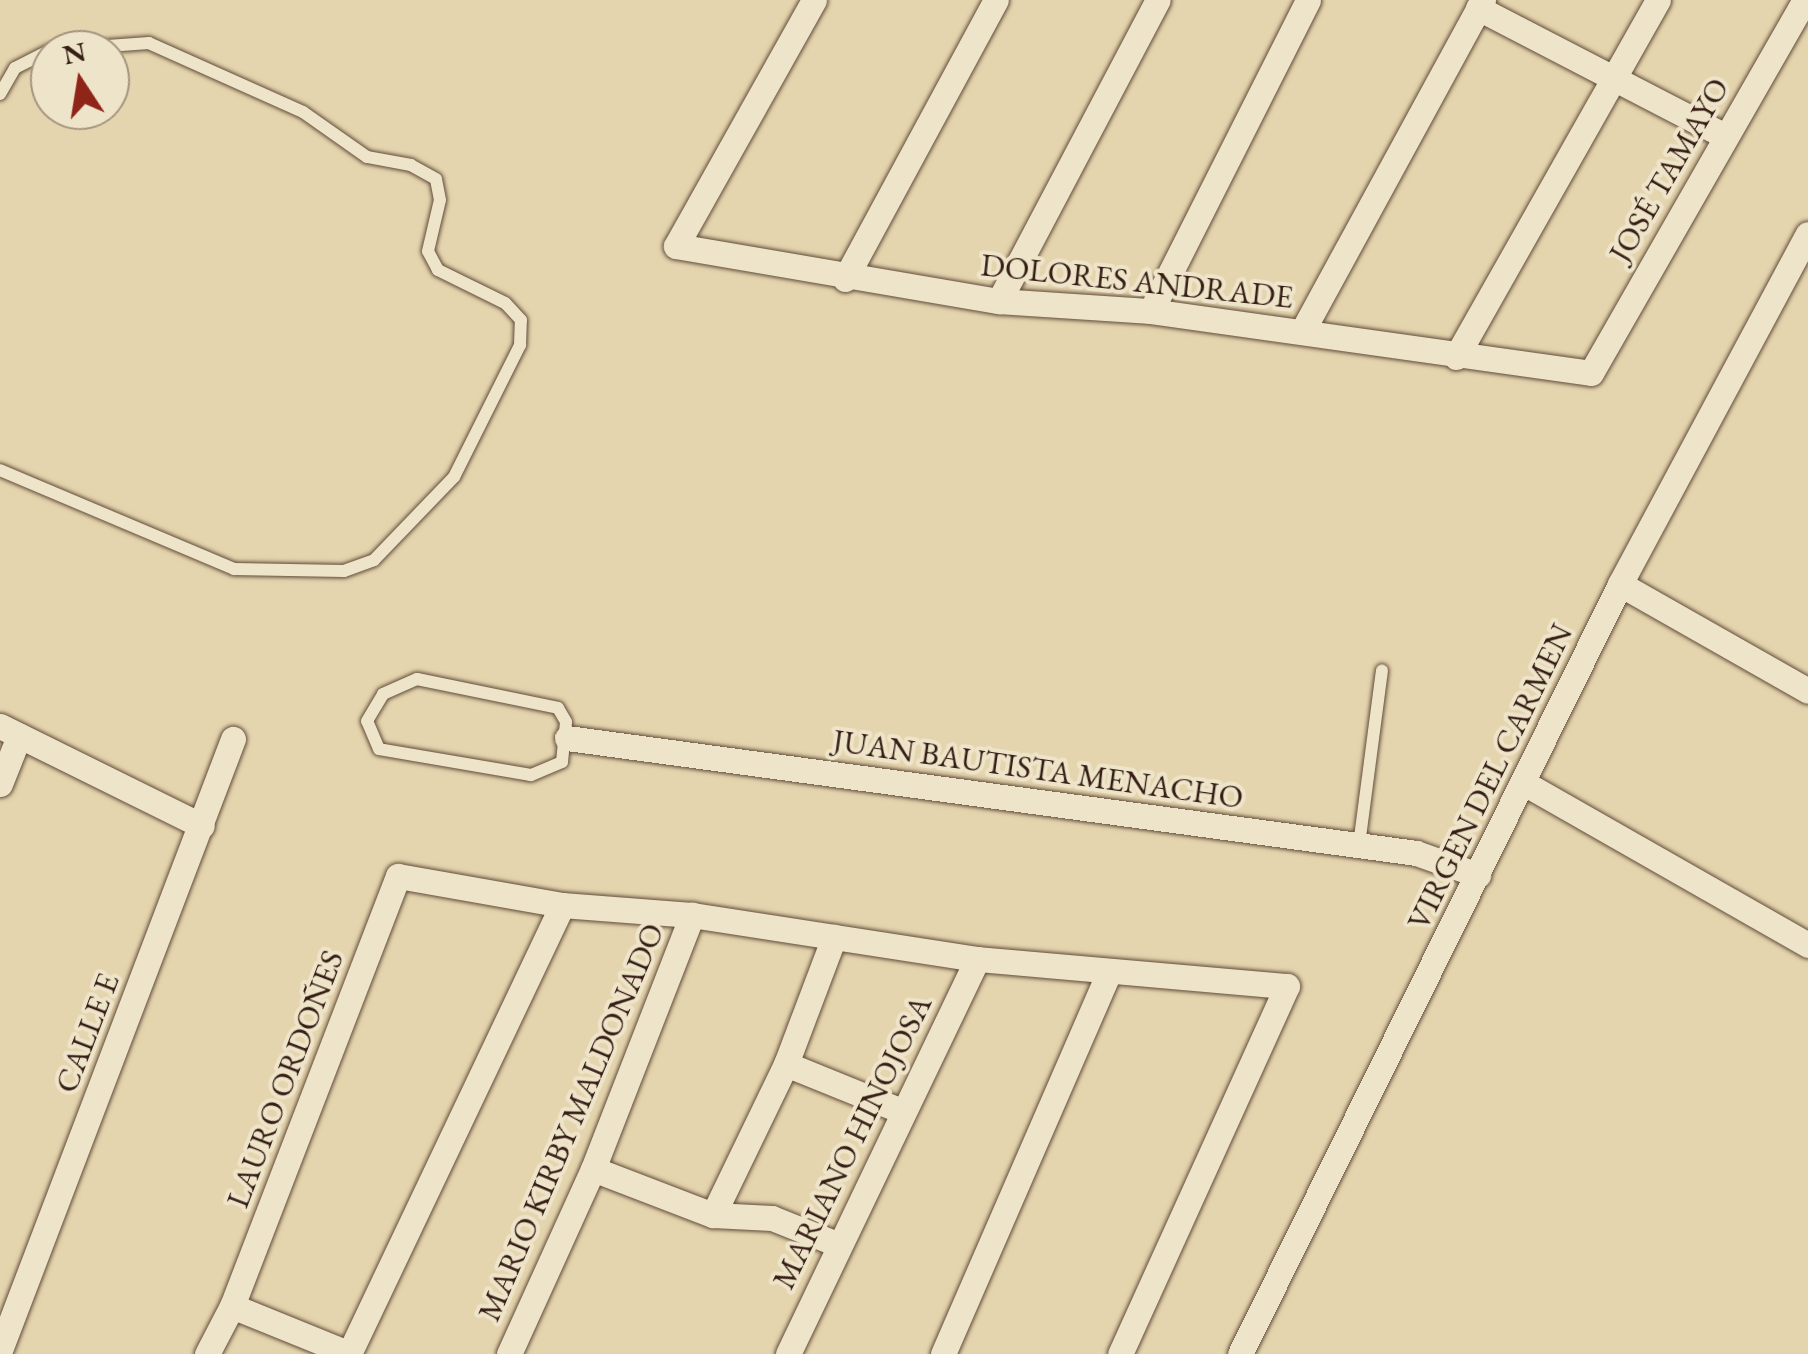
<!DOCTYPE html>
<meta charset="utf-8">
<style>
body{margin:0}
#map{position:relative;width:1808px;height:1354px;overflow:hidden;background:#e5d5ae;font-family:"EB Garamond",serif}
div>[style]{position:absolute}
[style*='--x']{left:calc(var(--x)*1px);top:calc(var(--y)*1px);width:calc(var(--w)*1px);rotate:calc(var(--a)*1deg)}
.roads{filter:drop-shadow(0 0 2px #614c3a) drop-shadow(0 0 2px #614c3a)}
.service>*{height:12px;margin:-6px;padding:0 6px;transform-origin:6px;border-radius:6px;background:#eee4ca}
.minor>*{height:25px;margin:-12.5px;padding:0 12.5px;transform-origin:12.5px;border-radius:12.5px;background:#eee4ca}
span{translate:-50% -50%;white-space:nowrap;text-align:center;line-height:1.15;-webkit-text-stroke:8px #eee4ca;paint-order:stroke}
.street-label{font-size:32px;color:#351e14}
.north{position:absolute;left:30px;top:30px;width:100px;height:100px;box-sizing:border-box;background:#eee4ca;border:2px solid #a49581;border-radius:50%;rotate:348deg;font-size:28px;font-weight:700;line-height:40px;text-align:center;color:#351e14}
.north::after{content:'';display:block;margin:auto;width:35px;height:45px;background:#8f2418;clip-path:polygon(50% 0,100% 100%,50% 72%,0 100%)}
</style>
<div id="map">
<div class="roads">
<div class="service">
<i style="--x:0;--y:94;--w:30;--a:-60"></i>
<i style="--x:15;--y:68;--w:39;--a:-27"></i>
<i style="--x:0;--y:470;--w:254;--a:22.9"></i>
<i style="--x:234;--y:569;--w:110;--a:1"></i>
<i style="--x:344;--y:571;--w:32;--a:-20"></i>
<i style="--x:374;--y:560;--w:115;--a:-46.1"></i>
<i style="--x:454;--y:477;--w:148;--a:-63.4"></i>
<i style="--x:520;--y:345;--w:25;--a:-88"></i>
<i style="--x:521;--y:320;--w:23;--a:-133"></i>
<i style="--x:505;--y:303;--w:75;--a:-153.8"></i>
<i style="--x:438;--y:270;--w:21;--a:-118"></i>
<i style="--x:428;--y:251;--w:52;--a:-76.8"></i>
<i style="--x:440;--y:200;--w:21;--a:-101"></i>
<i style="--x:436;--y:179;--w:29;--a:-151"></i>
<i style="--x:411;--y:165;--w:45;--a:-169.7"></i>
<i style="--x:367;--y:157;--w:78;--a:-144.9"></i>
<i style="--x:303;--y:112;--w:169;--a:-155.9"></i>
<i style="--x:149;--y:43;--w:98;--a:175.9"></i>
<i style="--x:417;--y:679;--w:144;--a:11.6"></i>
<i style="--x:558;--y:708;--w:16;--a:60"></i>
<i style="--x:566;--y:722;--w:40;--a:95.7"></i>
<i style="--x:562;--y:762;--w:34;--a:157"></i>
<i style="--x:531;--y:775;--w:154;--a:-170.3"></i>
<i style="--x:379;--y:749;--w:30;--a:-113"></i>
<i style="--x:367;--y:721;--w:31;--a:-59"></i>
<i style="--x:383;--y:694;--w:37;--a:-24"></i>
<i style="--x:1359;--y:845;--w:176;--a:-82.5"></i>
</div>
<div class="minor">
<i style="--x:814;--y:0;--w:282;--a:119.3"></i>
<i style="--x:676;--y:246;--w:328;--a:9.7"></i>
<i style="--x:999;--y:301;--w:152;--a:3.8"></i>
<i style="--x:1151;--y:311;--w:444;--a:8"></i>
<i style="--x:1591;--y:373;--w:430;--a:-60.2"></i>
<i style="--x:1478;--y:8;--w:278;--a:27.4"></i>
<i style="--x:845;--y:279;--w:317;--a:-61.6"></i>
<i style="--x:999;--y:301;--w:340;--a:-62.2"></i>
<i style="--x:1151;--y:311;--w:348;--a:-63.2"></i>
<i style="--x:1303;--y:330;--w:376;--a:-61.4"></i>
<i style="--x:1456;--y:357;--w:410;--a:-60.5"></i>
<i style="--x:1620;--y:584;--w:216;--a:29.6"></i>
<i style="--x:0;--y:726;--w:225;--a:26.3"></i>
<i style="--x:567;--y:738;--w:857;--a:7.71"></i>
<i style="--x:1416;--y:853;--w:66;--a:19.5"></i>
<i style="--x:1524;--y:783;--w:327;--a:29.7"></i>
<i style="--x:0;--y:784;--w:52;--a:-68.4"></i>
<i style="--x:786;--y:1064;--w:125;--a:22.1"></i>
<i style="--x:593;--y:1169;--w:129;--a:21"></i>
<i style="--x:713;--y:1215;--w:59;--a:2.9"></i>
<i style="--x:772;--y:1218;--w:70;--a:21.8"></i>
<i style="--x:713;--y:1215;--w:168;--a:-64.2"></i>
<i style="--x:786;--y:1064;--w:136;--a:-69.3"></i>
<i style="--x:232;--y:1306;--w:127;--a:22.1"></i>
<i style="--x:0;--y:1350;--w:654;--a:-69.13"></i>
<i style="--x:207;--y:1354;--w:54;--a:-62.5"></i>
<i style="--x:232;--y:1306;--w:461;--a:-68.9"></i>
<i style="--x:398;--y:876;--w:167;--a:10"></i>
<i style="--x:562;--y:905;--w:130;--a:4.4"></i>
<i style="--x:692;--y:915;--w:288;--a:8.8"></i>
<i style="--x:977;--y:959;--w:311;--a:5"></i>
<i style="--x:1287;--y:986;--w:404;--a:114.4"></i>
<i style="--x:349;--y:1354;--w:497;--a:-64.6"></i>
<i style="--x:509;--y:1354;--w:203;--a:-65.6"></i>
<i style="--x:593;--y:1169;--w:273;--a:-68.7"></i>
<i style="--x:788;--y:1354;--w:438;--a:-64.4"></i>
<i style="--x:943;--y:1354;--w:417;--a:-66.5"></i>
<i style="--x:1240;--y:1354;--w:859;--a:-63.73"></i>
<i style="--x:1620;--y:584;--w:397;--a:-61.8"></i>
</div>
</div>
<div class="street-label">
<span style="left:1669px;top:170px;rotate:-60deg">JOSÉ TAMAYO</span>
<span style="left:1137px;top:281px;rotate:6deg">DOLORES ANDRADE</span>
<span style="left:1038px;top:769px;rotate:8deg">JUAN BAUTISTA MENACHO</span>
<span style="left:1490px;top:777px;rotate:-64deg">VIRGEN DEL CARMEN</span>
<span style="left:87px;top:1033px;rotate:-69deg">CALLE E</span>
<span style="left:285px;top:1079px;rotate:-69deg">LAURO ORDOÑES</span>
<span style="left:571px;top:1122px;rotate:-67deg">MARIO KIRBY MALDONADO</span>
<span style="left:852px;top:1142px;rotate:-64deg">MARIANO HINOJOSA</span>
</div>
<div class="north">N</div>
</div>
